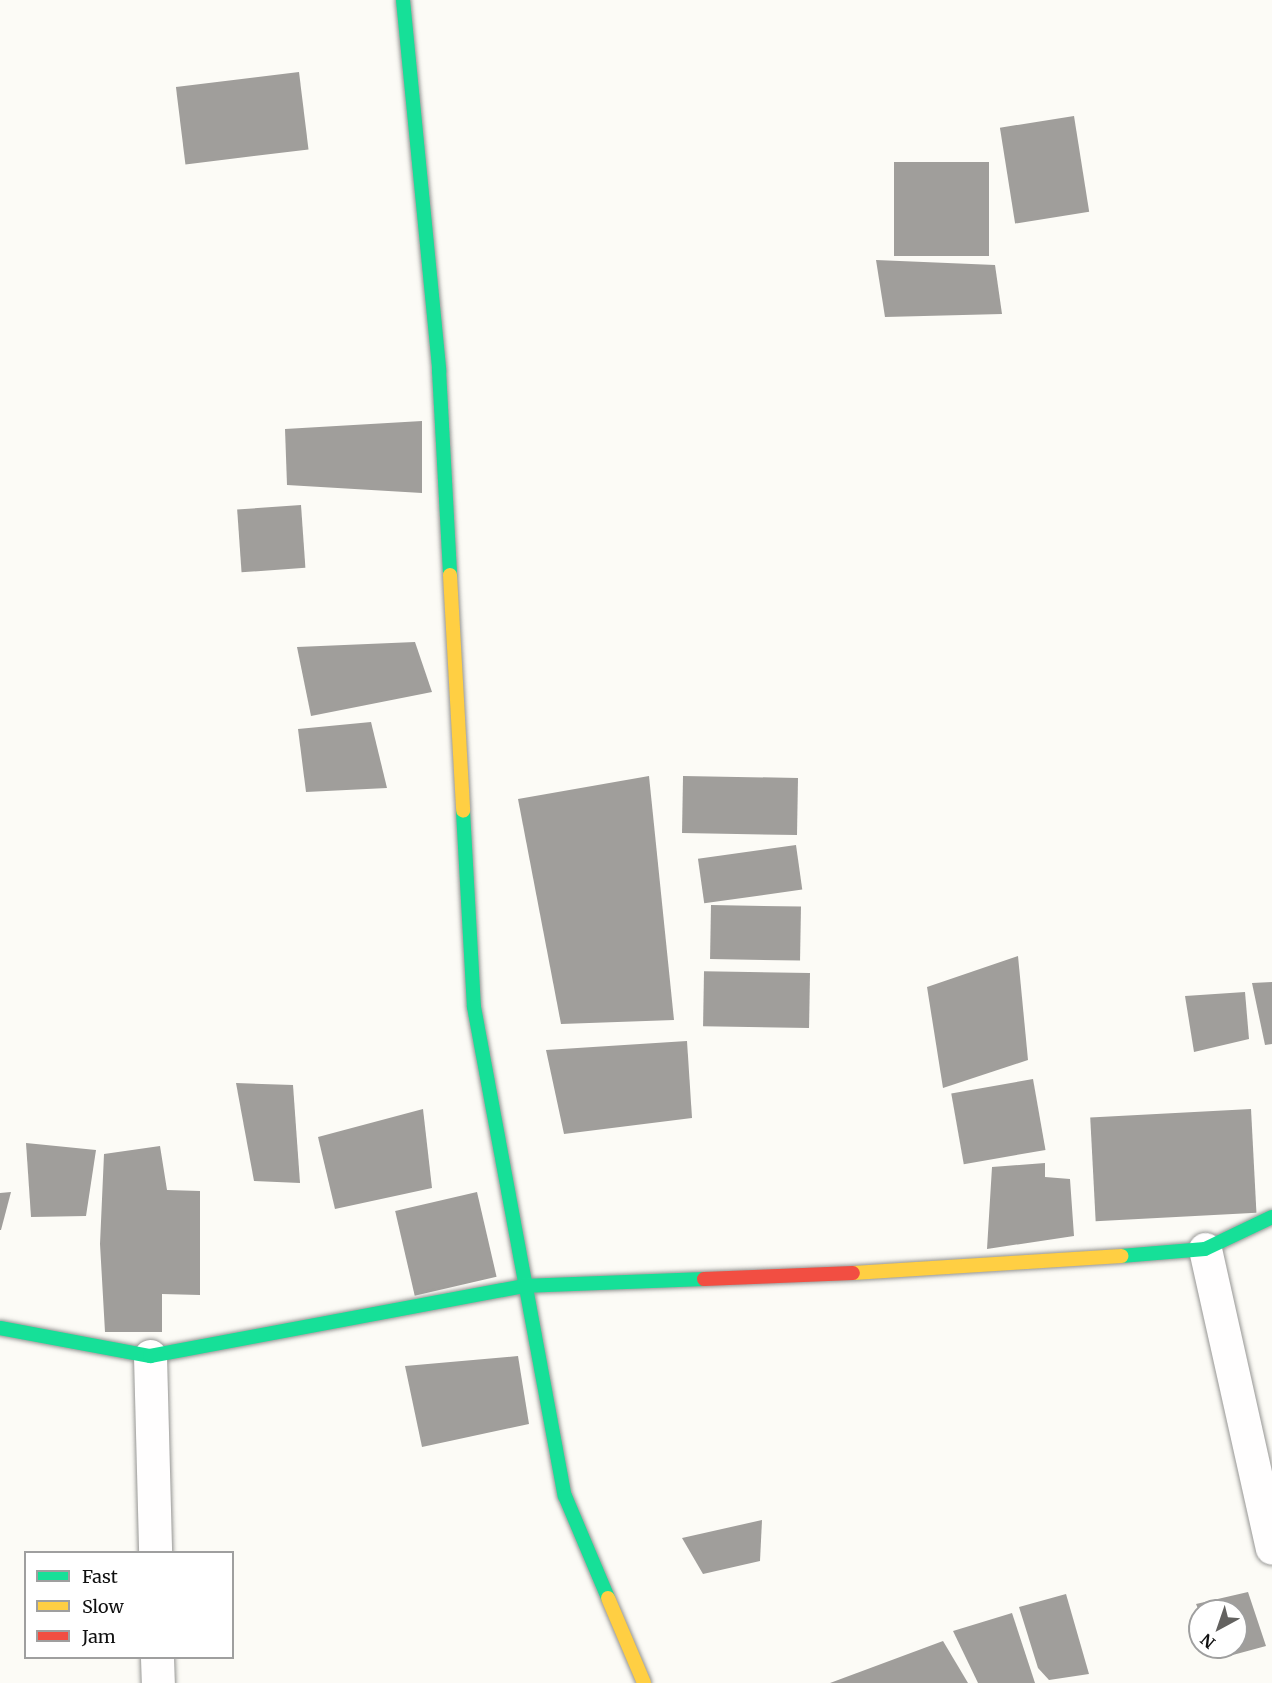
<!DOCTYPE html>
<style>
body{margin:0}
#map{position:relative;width:1272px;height:1683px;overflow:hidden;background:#fcfbf6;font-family:Merriweather,serif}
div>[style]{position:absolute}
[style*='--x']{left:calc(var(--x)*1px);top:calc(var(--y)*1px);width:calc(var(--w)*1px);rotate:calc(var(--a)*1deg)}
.building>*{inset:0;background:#a09e9b;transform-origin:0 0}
.roads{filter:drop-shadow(0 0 2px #969694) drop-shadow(0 0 2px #969694)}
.street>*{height:33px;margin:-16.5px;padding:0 16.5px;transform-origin:16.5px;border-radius:16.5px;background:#fffefe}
.fast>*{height:14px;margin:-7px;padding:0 7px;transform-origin:7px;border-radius:7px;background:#16e098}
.slow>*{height:14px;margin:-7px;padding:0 7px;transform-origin:7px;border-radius:7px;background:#ffcf43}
.jam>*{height:14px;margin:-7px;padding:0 7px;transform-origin:7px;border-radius:7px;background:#f24e42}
span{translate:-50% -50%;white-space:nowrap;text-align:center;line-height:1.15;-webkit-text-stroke:6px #fff;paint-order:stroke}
.legend{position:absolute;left:24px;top:1551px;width:210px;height:108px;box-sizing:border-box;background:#fff;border:2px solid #9f9f9f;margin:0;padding:8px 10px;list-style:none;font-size:18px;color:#101010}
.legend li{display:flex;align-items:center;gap:12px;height:30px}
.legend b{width:30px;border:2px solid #9f9f9f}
.north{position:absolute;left:1188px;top:1599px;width:60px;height:60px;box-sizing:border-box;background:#fff;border:2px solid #9f9f9f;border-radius:50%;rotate:220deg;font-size:16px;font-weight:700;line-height:24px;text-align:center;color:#101010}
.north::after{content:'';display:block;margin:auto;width:21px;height:27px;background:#636260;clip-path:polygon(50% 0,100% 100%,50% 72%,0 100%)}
</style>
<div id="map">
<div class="building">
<i style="left:299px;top:72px;width:78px;height:124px;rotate:83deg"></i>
<i style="left:1074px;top:116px;width:97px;height:75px;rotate:81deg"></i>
<i style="left:989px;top:162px;width:94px;height:95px;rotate:90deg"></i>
<i style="clip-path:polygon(876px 260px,995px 265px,1002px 314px,885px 317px)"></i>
<i style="clip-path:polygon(422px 421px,422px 493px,287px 485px,285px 429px)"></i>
<i style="left:301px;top:505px;width:63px;height:64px;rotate:86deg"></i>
<i style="clip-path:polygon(415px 642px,432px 692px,311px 716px,297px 647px)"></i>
<i style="clip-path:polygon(371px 722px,387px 788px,306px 792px,298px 729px)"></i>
<i style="clip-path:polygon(649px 776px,674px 1020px,561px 1024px,518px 799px)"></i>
<i style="left:798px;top:778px;width:57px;height:115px;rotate:91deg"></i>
<i style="left:796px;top:845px;width:45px;height:99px;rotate:82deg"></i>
<i style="left:711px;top:905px;width:90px;height:54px;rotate:1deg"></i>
<i style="clip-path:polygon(1018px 956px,1028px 1060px,943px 1088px,927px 987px)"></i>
<i style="left:810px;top:973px;width:55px;height:106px;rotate:91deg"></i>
<i style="clip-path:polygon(1272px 982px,1272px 1044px,1265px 1045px,1252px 983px)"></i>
<i style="clip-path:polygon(1245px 992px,1249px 1039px,1194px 1052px,1185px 996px)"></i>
<i style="clip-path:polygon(687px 1041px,692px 1118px,564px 1134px,546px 1050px)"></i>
<i style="left:1033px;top:1079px;width:72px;height:83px;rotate:80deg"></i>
<i style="clip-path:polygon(236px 1083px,293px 1085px,300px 1183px,254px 1181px)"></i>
<i style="clip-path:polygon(423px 1109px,432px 1188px,335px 1209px,318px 1137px)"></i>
<i style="left:1251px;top:1109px;width:104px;height:161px;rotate:87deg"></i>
<i style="clip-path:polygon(26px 1143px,96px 1150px,86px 1216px,31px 1217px)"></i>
<i style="clip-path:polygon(160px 1146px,167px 1190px,200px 1191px,200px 1295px,162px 1294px,162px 1332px,105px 1332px,100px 1244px,104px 1154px)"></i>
<i style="clip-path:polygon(1045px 1163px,1045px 1177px,1070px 1179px,1074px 1236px,987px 1249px,992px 1167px)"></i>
<i style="clip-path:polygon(11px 1192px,1px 1230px,0 1230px,0 1193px)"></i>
<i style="left:477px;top:1192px;width:87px;height:84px;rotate:77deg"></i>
<i style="clip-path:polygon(518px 1356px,529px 1424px,422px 1447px,405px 1366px)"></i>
<i style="clip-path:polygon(762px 1520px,760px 1561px,703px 1574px,682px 1538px)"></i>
<i style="clip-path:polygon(1248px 1592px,1266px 1646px,1218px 1659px,1213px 1647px,1236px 1647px,1236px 1611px,1199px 1611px,1196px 1604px)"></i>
<i style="clip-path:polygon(1066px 1594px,1089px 1674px,1049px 1680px,1038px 1668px,1019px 1607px)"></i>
<i style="clip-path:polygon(1012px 1613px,1035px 1683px,978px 1683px,953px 1631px)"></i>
<i style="clip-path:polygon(943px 1641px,968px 1683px,830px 1683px)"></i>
</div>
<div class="roads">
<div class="street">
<i style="--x:1205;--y:1249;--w:306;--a:77.4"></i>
<i style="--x:150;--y:1356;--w:196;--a:88.5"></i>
<i style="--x:157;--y:1658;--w:25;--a:88"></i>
</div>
<div class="fast">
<i style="--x:403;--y:0;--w:372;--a:84.4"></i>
<i style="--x:439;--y:370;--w:205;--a:86.9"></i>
<i style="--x:463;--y:811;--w:196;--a:86.8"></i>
<i style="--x:474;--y:1007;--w:497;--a:79.5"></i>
<i style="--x:565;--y:1496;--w:111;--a:67.1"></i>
<i style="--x:1121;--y:1256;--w:84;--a:-4.8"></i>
<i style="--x:1205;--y:1249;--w:74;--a:-25.5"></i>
<i style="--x:0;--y:1328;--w:153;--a:10.6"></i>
<i style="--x:150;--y:1356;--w:380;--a:-10.6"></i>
<i style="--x:523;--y:1286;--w:181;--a:-2.2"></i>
</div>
<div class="slow">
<i style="--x:450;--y:575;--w:236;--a:86.8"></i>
<i style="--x:853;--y:1273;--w:269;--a:-3.6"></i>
<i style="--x:608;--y:1598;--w:92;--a:67"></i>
</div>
<div class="jam">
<i style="--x:704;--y:1279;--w:149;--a:-2.3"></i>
</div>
</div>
<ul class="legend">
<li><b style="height:8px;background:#16e098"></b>Fast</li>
<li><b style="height:8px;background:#ffcf43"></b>Slow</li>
<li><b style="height:8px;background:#f24e42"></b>Jam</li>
</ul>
<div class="north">N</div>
</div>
